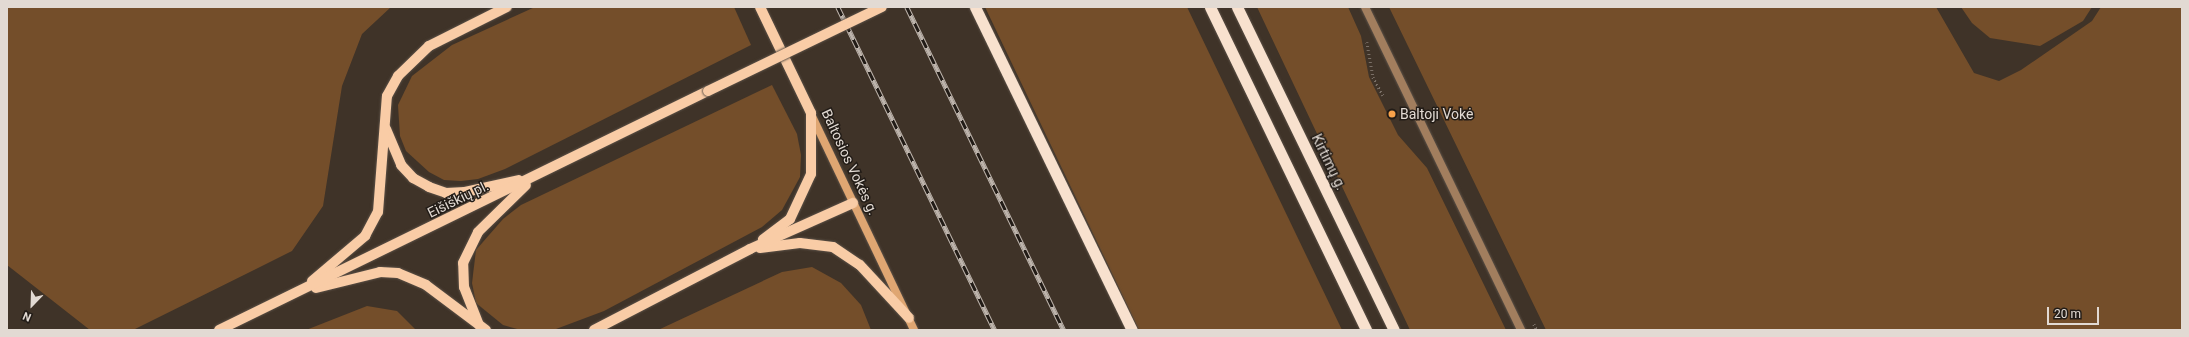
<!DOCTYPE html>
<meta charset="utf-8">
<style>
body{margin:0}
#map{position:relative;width:2189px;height:337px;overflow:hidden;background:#3f3328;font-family:Roboto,sans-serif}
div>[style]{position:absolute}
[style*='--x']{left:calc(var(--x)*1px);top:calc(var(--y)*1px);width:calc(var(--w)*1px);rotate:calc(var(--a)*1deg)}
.green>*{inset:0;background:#744e2a}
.path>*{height:2.5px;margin-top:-1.25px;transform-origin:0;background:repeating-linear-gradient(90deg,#7a6f66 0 1px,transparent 0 4px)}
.roads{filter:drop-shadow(0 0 1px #5c5147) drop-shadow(0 0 1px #5c5147)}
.minor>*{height:8px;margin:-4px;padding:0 4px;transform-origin:4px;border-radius:4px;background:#a27e5e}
.secondary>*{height:8px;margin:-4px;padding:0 4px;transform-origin:4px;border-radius:4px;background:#dfa672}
.primary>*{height:10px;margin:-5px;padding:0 5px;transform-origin:5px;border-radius:5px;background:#f9cca6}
.trunk>*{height:11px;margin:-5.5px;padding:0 5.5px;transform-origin:5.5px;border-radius:5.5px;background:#f8e1ce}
.rail>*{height:4.5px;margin-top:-2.25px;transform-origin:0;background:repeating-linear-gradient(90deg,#221c17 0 9px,#bdb4ac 0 18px);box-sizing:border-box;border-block:1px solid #bdb4ac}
.bridges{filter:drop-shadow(0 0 1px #5c5147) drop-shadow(0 0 1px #5c5147)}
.primary-bridge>*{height:10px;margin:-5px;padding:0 5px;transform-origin:5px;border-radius:5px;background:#f9cca6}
.dots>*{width:11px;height:11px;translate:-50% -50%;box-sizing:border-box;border:2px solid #221c17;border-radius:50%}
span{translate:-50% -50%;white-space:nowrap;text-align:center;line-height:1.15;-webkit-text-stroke:3px #221c17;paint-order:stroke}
.poi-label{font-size:14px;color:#e2dad3}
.left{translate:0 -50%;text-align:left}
.street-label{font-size:14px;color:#e2dad3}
.frame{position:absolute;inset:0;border:8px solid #e2dad3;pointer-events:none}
.north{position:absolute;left:12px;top:285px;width:40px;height:40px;-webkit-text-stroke:3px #221c17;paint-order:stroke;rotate:203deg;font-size:11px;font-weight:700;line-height:16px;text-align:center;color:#e2dad3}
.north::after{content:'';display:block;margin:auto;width:14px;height:18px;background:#e2dad3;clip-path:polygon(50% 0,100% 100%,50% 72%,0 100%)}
.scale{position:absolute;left:2047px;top:307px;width:52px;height:18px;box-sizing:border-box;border:2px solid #e2dad3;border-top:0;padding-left:5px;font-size:12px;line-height:14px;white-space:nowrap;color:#e2dad3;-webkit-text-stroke:3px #221c17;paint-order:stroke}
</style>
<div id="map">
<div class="green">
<i style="clip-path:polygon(7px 7px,391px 7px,362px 34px,342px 86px,323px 206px,292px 251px,133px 330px,90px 330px,7px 265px)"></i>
<i style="clip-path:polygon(535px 7px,734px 7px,751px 45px,505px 169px,478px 179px,461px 181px,444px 180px,429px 172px,406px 151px,400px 136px,398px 105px,412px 76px,452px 45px)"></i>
<i style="clip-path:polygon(985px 7px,1187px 7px,1342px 330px,1139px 330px)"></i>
<i style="clip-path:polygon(1257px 7px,1348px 7px,1361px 36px,1369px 77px,1398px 135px,1427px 168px,1506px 330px,1410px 330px)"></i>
<i style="clip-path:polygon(1389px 7px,1936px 7px,1974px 73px,1999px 81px,2021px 70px,2092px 21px,2101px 7px,2182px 7px,2182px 330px,1546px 330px)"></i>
<i style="clip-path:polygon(1961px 7px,2092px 7px,2083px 21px,2040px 46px,1990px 38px,1972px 23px)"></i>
<i style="clip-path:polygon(772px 85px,797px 134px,801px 155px,800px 177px,782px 210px,762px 227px,604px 311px,556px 329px,521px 330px,503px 325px,476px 303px,472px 283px,476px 250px,503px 219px,521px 205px)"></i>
<i style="clip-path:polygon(812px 267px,841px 283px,861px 305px,871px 330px,658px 330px,782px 272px)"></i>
<i style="clip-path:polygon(367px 306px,397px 311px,416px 330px,306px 330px)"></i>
</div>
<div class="path">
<i style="--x:1367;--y:42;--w:36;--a:80"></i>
<i style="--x:1373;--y:77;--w:21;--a:61"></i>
<i style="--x:1534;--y:324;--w:7;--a:63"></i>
</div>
<div class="roads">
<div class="minor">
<i style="--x:1365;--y:7;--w:359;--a:64.2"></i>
</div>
<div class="secondary">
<i style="--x:811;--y:114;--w:239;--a:64.5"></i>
</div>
<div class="primary">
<i style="--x:760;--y:7;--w:118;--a:64.3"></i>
<i style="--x:811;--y:113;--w:61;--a:90"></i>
<i style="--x:811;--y:174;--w:50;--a:115"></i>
<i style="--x:790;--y:219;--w:34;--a:143"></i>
<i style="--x:386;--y:129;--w:39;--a:67"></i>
<i style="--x:401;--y:165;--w:18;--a:47"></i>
<i style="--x:413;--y:178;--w:18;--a:29"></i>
<i style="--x:429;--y:187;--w:18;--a:19"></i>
<i style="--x:446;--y:193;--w:19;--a:-3"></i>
<i style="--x:465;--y:192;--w:55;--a:-12.5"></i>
<i style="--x:760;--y:248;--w:40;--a:-7.1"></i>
<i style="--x:800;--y:243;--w:33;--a:7"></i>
<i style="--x:833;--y:247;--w:32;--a:34"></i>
<i style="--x:860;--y:265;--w:72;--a:47.2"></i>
<i style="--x:312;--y:281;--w:70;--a:-40.3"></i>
<i style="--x:365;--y:236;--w:27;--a:-62"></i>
<i style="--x:378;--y:212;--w:116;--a:-85.6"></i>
<i style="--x:387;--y:96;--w:23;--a:-61"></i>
<i style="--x:398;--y:76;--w:43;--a:-44.1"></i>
<i style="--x:429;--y:46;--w:87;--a:-26.6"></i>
<i style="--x:316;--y:288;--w:66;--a:-14"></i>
<i style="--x:380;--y:272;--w:18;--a:3"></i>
<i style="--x:398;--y:273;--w:30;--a:23"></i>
<i style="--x:426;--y:285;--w:75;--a:36.9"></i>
<i style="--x:479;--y:325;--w:41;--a:-111.5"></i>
<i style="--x:464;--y:287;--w:24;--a:-92"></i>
<i style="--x:463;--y:263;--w:34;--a:-64"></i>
<i style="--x:478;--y:232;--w:67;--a:-44.4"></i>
<i style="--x:219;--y:330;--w:544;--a:-26.05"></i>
<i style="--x:594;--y:330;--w:176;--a:-27.4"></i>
<i style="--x:750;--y:249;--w:113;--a:-24.1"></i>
</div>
<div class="trunk">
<i style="--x:975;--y:7;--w:359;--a:64.1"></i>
<i style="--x:1210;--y:7;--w:359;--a:64.2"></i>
<i style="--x:1237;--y:7;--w:359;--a:64.1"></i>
</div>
</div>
<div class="rail">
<i style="--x:838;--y:7;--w:359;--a:64.1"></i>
<i style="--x:907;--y:7;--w:359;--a:64.1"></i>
</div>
<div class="bridges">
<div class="primary-bridge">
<i style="--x:708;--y:91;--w:193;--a:-25.8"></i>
</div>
</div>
<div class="dots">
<i style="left:1392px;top:114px;background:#f8a14a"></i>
</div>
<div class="poi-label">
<span class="left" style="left:1400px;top:114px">Baltoji Vokė</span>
</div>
<div class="street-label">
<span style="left:850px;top:162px;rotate:65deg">Baltosios Vokės g.</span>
<span style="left:1329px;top:162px;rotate:64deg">Kirtimų g.</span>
<span style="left:458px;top:199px;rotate:-26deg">Eišiškių pl.</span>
</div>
<div class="frame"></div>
<div class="north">N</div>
<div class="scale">20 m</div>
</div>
